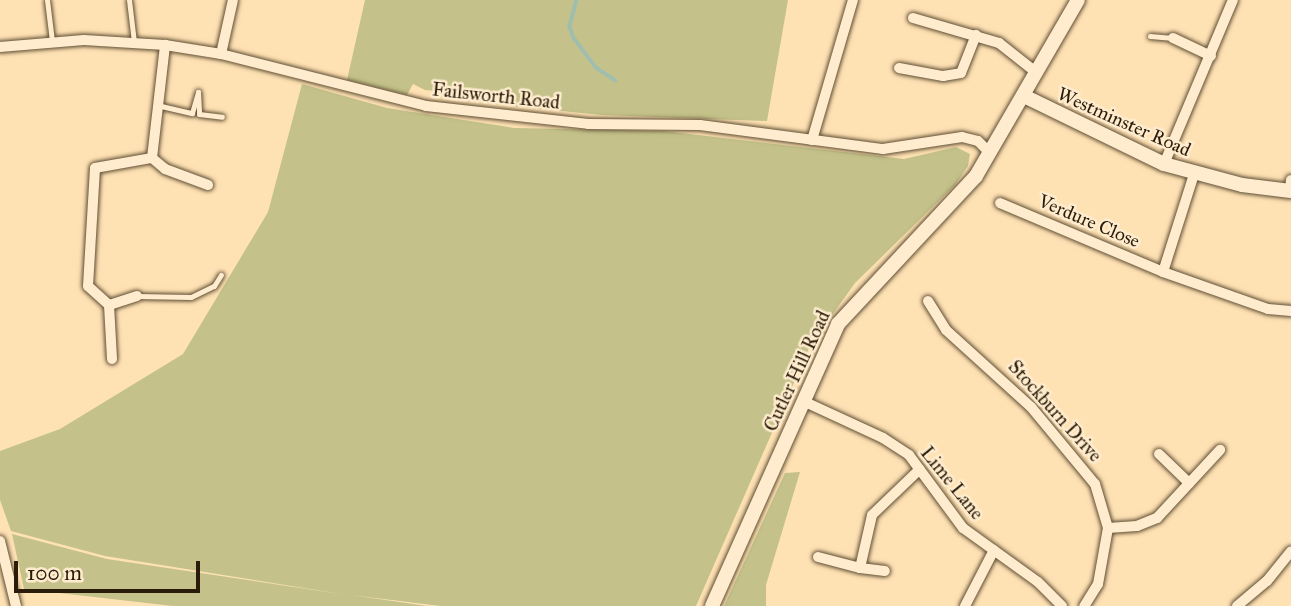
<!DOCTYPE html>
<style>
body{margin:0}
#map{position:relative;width:1291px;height:606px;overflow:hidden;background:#ffe2b4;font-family:"IM FELL Great Primer",serif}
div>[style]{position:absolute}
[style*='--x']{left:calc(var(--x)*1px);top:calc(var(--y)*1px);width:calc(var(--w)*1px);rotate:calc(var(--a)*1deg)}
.green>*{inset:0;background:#c4c28a}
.stream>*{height:3.5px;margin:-1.75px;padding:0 1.75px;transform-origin:1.75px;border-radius:1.75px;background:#a0beae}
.roads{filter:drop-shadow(0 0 2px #5f4e34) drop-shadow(0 0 2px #5f4e34)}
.service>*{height:5px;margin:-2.5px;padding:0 2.5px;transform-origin:2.5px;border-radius:2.5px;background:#ffecce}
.minor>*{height:10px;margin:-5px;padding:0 5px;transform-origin:5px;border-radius:5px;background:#ffecce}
.tertiary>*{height:14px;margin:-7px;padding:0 7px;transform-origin:7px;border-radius:7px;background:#ffecce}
span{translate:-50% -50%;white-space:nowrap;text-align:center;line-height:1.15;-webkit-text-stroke:5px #ffecce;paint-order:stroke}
.street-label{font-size:19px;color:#2a1c09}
.scale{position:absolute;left:14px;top:561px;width:186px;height:32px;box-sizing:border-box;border:4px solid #2a1c09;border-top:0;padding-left:9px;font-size:21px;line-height:24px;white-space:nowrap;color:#2a1c09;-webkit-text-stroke:5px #ffecce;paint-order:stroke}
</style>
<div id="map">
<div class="green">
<i style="clip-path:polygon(365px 0,788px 0,767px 121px,602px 115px,511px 106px,511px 97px,425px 90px,413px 84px,407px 95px,347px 80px)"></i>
<i style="clip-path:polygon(302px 84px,387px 108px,514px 128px,664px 131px,904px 159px,956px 147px,970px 154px,968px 166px,955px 185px,855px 283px,810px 346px,696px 606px,440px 606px,351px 595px,427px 606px,173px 606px,24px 589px,12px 534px,107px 559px,347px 595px,105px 556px,11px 531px,0 500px,0 451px,60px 429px,183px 354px,268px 212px)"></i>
<i style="clip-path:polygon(800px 472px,766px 585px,766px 606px,724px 606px,785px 473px)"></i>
</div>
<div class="stream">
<i style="--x:577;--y:0;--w:28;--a:105"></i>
<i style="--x:570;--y:27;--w:12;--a:70"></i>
<i style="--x:574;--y:38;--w:38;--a:53"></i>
<i style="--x:597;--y:68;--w:22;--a:34"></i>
</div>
<div class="roads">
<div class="service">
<i style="--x:47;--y:0;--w:41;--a:83"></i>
<i style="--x:129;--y:0;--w:42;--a:83.2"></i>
<i style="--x:1150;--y:36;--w:23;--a:5"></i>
<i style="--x:161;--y:106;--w:32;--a:13"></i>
<i style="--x:192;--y:113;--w:22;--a:-74"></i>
<i style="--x:198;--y:92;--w:22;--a:87"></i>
<i style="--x:199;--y:114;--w:23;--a:7"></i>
<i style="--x:137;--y:296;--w:54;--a:1.1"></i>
<i style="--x:191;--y:297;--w:25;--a:-26"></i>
<i style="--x:214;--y:286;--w:13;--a:-58"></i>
</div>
<div class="minor">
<i style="--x:913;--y:18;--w:90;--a:16.2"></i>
<i style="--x:999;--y:43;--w:48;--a:38.3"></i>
<i style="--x:1173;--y:38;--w:42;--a:25.3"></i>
<i style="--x:0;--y:47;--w:84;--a:-4.8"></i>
<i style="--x:84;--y:40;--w:81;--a:3.5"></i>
<i style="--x:165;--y:45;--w:57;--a:9.1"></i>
<i style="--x:221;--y:54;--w:211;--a:14.2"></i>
<i style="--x:426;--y:106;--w:163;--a:6.3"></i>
<i style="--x:588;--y:124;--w:112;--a:0.5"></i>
<i style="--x:700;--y:125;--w:185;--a:7.5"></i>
<i style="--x:883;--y:149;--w:80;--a:-8.6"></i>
<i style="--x:962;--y:137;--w:16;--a:14"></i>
<i style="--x:978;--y:141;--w:14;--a:45"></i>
<i style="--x:221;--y:54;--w:55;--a:-77.5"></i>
<i style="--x:899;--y:68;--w:45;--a:10.3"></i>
<i style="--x:943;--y:76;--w:18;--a:-9"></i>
<i style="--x:961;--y:73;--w:41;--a:-68.5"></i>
<i style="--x:812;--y:140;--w:146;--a:-73.7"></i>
<i style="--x:152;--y:158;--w:17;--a:40"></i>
<i style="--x:165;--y:169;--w:46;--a:20.4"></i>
<i style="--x:1164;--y:164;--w:178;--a:-67.2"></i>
<i style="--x:1290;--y:191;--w:11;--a:-85"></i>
<i style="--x:1000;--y:203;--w:177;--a:22.9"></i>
<i style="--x:1163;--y:272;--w:111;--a:19.4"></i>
<i style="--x:1268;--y:309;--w:23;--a:5"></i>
<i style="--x:1163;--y:272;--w:103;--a:-72.4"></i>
<i style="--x:137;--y:296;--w:29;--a:162"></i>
<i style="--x:109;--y:305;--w:28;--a:-138"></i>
<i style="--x:88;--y:286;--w:118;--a:-86.6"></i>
<i style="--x:95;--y:168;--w:58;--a:-10"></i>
<i style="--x:152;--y:158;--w:114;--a:-83.4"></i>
<i style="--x:928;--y:301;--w:34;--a:58"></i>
<i style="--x:946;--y:330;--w:115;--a:42.2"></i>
<i style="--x:1031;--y:407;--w:100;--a:50.3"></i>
<i style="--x:1095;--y:484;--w:46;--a:73.5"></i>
<i style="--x:1108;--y:528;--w:57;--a:100.1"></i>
<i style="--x:1098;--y:584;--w:26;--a:122"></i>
<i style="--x:109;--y:305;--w:54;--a:86.8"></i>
<i style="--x:803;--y:401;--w:88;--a:24.8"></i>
<i style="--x:883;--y:438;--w:31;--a:33"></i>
<i style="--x:909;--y:455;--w:91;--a:53.5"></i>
<i style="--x:963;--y:528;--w:92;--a:35.8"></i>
<i style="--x:1038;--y:582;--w:34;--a:45"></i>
<i style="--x:1159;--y:454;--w:42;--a:44"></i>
<i style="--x:1108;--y:528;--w:29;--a:-4"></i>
<i style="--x:1137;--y:526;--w:22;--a:-22"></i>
<i style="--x:1157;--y:518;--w:93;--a:-47.2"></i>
<i style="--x:0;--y:541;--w:67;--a:76.2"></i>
<i style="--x:818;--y:557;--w:43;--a:14.7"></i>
<i style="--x:860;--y:568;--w:54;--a:-77.2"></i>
<i style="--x:872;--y:515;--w:66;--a:-43.8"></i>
<i style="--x:860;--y:568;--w:25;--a:7"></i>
<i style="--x:965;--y:606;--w:63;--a:-62.6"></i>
<i style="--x:1237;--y:606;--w:39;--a:-40"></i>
<i style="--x:1267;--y:581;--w:38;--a:-51"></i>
</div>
<div class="tertiary">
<i style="--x:1026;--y:97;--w:153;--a:25.9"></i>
<i style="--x:1164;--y:164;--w:81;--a:15.1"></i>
<i style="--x:1242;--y:185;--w:49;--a:7"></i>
<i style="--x:712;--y:606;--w:309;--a:-65.9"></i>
<i style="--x:838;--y:324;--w:202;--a:-47"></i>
<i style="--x:976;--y:176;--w:203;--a:-59.9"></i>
</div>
</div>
<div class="street-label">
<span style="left:496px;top:96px;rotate:6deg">Failsworth Road</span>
<span style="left:1124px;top:122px;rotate:24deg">Westminster Road</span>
<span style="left:1089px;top:221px;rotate:23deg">Verdure Close</span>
<span style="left:797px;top:371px;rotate:-65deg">Cutler Hill Road</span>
<span style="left:1055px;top:411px;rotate:48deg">Stockburn Drive</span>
<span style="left:952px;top:483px;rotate:51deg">Lime Lane</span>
</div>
<div class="scale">100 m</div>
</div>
